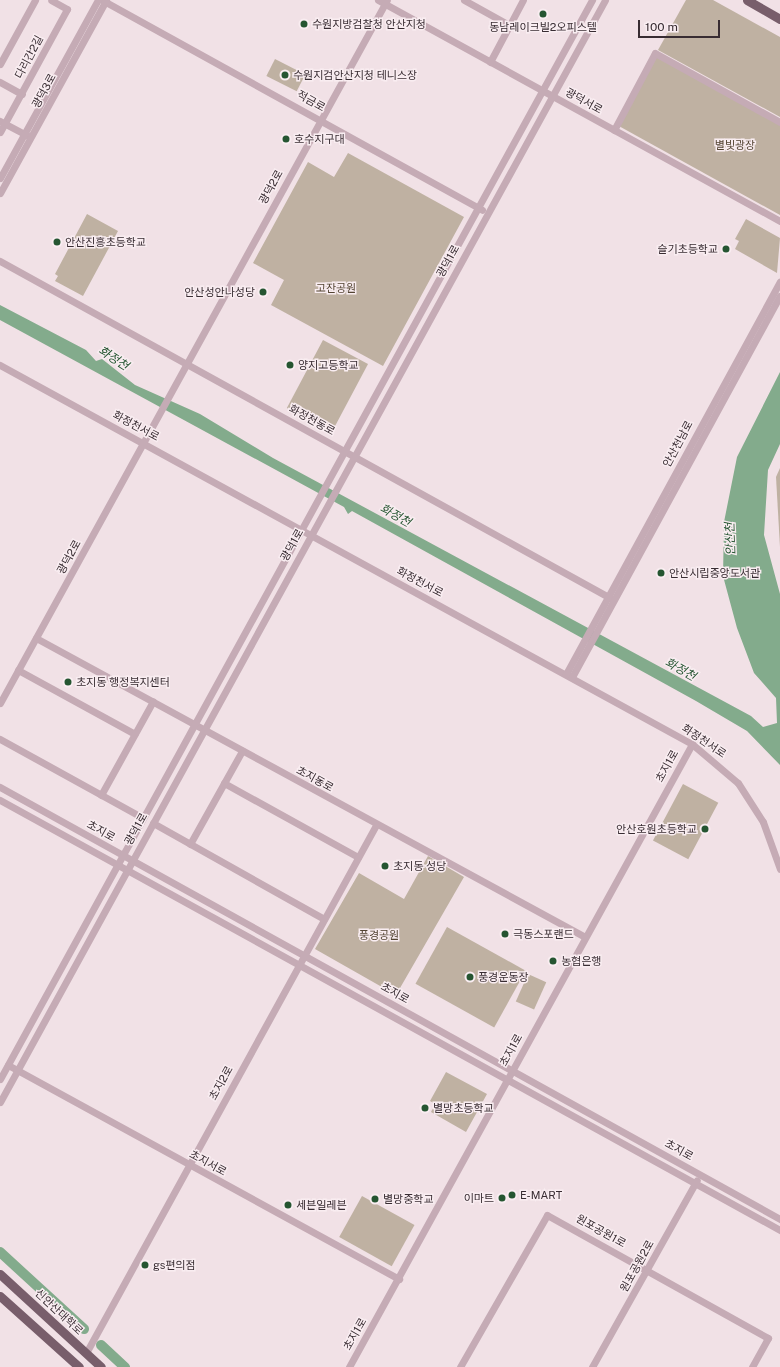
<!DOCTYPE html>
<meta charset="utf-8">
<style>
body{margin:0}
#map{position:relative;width:780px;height:1367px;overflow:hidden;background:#f1e1e6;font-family:"Public Sans","Noto Sans KR",sans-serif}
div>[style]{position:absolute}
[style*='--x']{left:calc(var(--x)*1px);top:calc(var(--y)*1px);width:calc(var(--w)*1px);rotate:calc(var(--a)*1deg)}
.green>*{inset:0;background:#bfb1a2;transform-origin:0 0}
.water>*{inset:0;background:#83ab8c}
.river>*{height:10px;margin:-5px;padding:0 5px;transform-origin:5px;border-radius:5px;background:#83ab8c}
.minor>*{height:7px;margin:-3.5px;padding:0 3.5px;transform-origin:3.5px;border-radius:3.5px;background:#c5abb5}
.major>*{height:9px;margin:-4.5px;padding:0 4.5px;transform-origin:4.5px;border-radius:4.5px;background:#785e6b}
.dots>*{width:11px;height:11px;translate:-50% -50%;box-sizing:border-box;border:2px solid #f9edf1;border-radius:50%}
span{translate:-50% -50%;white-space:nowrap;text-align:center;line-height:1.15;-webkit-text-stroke:3px #f9edf1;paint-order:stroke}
.poi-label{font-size:11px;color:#382c32}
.left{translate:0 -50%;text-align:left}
.right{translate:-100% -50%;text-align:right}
.street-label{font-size:11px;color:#382c32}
.park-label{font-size:11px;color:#534432}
.water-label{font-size:12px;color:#255531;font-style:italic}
.scale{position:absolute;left:638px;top:20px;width:82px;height:18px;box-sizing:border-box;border:2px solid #382c32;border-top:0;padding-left:5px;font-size:12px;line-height:14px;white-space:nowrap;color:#382c32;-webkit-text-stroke:3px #f9edf1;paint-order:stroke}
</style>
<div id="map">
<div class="green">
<i style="clip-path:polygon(686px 0,713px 0,780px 37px,780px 117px,658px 50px)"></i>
<i style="clip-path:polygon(655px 56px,780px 125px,780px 215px,617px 125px)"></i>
<i style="left:275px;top:59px;width:34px;height:19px;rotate:27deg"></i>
<i style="clip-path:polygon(348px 153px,464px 217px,383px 366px,271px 305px,284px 280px,253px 263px,308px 162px,334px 177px)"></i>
<i style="clip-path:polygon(87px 214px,118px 231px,83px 296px,55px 281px,58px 276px,55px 274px)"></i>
<i style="clip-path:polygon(746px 219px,780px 238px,777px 273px,735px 249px,739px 241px,735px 239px)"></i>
<i style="left:323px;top:340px;width:51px;height:77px;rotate:28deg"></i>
<i style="clip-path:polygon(780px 468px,780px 547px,776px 477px)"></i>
<i style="left:683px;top:784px;width:40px;height:64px;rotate:28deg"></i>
<i style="clip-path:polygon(428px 856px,464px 877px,396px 995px,315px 949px,359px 873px,404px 899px)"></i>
<i style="left:447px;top:927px;width:90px;height:65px;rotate:29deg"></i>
<i style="left:528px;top:974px;width:20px;height:30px;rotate:24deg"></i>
<i style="clip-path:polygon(446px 1072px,487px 1094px,466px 1132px,431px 1112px,435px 1104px,430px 1101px)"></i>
<i style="left:362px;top:1196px;width:60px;height:47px;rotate:29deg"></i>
</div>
<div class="water">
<i style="clip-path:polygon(0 305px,86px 350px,96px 361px,102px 359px,135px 385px,200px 414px,273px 458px,751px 716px,763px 727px,777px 723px,776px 698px,754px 673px,737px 628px,723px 576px,724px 522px,737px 457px,780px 372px,780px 444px,768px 470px,764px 535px,780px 594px,780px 765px,747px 731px,696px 701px,352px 511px,348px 514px,344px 507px,0 320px)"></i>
</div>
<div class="river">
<i style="--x:0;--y:1252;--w:114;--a:42.5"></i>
<i style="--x:101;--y:1345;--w:33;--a:43"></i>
</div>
<div class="minor">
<i style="--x:102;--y:0;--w:434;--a:28.9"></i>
<i style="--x:378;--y:0;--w:459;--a:28.8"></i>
<i style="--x:464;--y:0;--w:51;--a:29.1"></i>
<i style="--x:490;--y:62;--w:70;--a:-62"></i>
<i style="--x:0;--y:64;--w:73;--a:-61.3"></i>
<i style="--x:0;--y:82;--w:25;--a:29"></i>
<i style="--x:0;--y:121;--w:32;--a:28"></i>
<i style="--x:614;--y:130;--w:87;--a:-62"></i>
<i style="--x:655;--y:53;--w:143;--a:28.9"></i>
<i style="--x:0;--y:132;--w:140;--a:-61.4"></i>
<i style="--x:67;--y:9;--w:18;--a:-151"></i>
<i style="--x:0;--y:178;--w:203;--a:-61.2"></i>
<i style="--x:0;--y:193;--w:220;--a:-61.2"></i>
<i style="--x:0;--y:261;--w:699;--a:28.91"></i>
<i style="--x:0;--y:365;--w:789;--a:28.71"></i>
<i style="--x:692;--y:744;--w:60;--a:40.3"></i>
<i style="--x:738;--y:783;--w:46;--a:57.3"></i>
<i style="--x:763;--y:822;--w:50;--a:70.1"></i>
<i style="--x:36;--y:638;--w:625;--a:28.57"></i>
<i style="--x:18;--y:670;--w:133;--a:28.7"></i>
<i style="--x:566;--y:674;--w:447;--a:-61.4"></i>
<i style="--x:572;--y:677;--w:434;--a:-61.4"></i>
<i style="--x:0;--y:703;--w:802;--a:-61.17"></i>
<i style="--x:0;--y:739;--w:163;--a:28.9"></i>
<i style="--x:224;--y:783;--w:153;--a:28.9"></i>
<i style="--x:0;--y:787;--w:892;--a:28.98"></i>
<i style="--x:101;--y:795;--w:107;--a:-61"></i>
<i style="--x:0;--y:800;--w:891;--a:28.87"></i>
<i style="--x:153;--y:823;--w:196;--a:29.3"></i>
<i style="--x:190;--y:844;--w:107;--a:-60.8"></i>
<i style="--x:8;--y:1065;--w:446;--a:28.7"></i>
<i style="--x:0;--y:1079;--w:1231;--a:-61.25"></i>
<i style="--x:0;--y:1102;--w:1257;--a:-61.23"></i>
<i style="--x:86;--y:1353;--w:602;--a:-61.22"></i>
<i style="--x:349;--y:1367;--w:711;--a:-61.16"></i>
<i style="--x:460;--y:1367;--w:175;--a:-60.2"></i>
<i style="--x:547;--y:1215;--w:253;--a:29.1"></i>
<i style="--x:768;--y:1338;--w:33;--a:119"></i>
<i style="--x:592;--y:1367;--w:214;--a:-60.7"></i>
</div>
<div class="major">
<i style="--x:747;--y:0;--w:38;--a:30"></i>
<i style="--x:0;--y:1274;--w:137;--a:42.6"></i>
<i style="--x:0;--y:1296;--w:106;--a:41.9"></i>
</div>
<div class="dots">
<i style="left:543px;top:14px;background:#255531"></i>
<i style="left:304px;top:24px;background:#255531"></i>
<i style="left:285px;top:75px;background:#255531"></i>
<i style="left:286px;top:139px;background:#255531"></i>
<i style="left:57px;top:242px;background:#255531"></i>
<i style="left:726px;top:249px;background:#255531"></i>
<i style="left:263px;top:292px;background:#255531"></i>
<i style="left:290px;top:365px;background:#255531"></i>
<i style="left:661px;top:573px;background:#255531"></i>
<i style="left:68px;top:682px;background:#255531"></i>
<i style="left:705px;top:829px;background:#255531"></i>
<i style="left:385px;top:866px;background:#255531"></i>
<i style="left:505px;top:934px;background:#255531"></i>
<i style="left:553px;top:961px;background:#255531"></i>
<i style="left:470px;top:977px;background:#255531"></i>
<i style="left:425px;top:1108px;background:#255531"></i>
<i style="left:512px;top:1195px;background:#255531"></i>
<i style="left:502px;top:1198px;background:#255531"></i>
<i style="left:375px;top:1199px;background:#255531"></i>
<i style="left:288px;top:1205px;background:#255531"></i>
<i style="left:145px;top:1265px;background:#255531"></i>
</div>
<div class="poi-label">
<span class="left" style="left:312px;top:24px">수원지방검찰청 안산지청</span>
<span style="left:543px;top:27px">동남레이크빌2오피스텔</span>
<span class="left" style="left:293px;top:75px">수원지검안산지청 테니스장</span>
<span class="left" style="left:294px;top:139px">호수지구대</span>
<span class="left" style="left:65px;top:242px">안산진흥초등학교</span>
<span class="right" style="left:718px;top:249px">슬기초등학교</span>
<span class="right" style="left:255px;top:292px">안산성안나성당</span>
<span class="left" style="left:298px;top:365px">양지고등학교</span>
<span class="left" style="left:669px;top:573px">안산시립중앙도서관</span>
<span class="left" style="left:76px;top:682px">초지동 행정복지센터</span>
<span class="right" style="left:697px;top:829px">안산호원초등학교</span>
<span class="left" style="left:393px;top:866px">초지동 성당</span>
<span class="left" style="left:513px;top:934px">극동스포랜드</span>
<span class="left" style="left:561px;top:961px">농협은행</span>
<span class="left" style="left:478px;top:977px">풍경운동장</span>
<span class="left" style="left:433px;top:1108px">별망초등학교</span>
<span class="left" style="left:520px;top:1195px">E-MART</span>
<span class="right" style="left:494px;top:1198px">이마트</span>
<span class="left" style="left:383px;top:1199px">별망중학교</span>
<span class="left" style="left:296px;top:1205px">세븐일레븐</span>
<span class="left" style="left:153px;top:1265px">gs편의점</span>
</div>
<div class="street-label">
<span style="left:29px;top:57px;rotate:-62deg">다리간2길</span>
<span style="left:44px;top:91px;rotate:-61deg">광덕3로</span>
<span style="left:311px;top:101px;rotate:29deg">적금로</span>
<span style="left:584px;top:101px;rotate:29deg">광덕서로</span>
<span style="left:271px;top:187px;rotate:-61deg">광덕2로</span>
<span style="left:448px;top:261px;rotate:-61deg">광덕1로</span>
<span style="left:312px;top:420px;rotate:29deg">화정천동로</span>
<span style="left:136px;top:426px;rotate:28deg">화정천서로</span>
<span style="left:678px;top:444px;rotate:-62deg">안산천남로</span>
<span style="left:292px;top:545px;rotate:-61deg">광덕1로</span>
<span style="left:69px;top:557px;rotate:-61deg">광덕2로</span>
<span style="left:420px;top:582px;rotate:28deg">화정천서로</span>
<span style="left:704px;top:741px;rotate:34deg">화정천서로</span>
<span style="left:667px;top:766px;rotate:-61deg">초지1로</span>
<span style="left:315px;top:779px;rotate:29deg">초지동로</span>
<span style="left:136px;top:829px;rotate:-61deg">광덕1로</span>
<span style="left:101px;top:831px;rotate:29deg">초지로</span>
<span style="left:395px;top:993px;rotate:29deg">초지로</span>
<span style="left:511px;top:1050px;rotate:-61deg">초지1로</span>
<span style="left:221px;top:1083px;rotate:-61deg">초지2로</span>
<span style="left:679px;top:1150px;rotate:29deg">초지로</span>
<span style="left:208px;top:1163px;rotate:29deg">초지서로</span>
<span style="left:601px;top:1231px;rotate:29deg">원포공원1로</span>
<span style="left:637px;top:1266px;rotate:-61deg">원포공원2로</span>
<span style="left:59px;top:1312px;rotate:43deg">신안산대학로</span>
<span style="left:355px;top:1334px;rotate:-60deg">초지1로</span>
</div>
<div class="park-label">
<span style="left:735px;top:145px">별빛광장</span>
<span style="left:336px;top:288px">고잔공원</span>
<span style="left:379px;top:935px">풍경공원</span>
</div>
<div class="water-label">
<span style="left:113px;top:359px;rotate:33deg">화정천</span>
<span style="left:395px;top:516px;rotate:29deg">화정천</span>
<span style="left:731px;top:539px;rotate:-92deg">안산천</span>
<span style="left:680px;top:670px;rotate:29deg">화정천</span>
</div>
<div class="scale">100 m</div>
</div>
